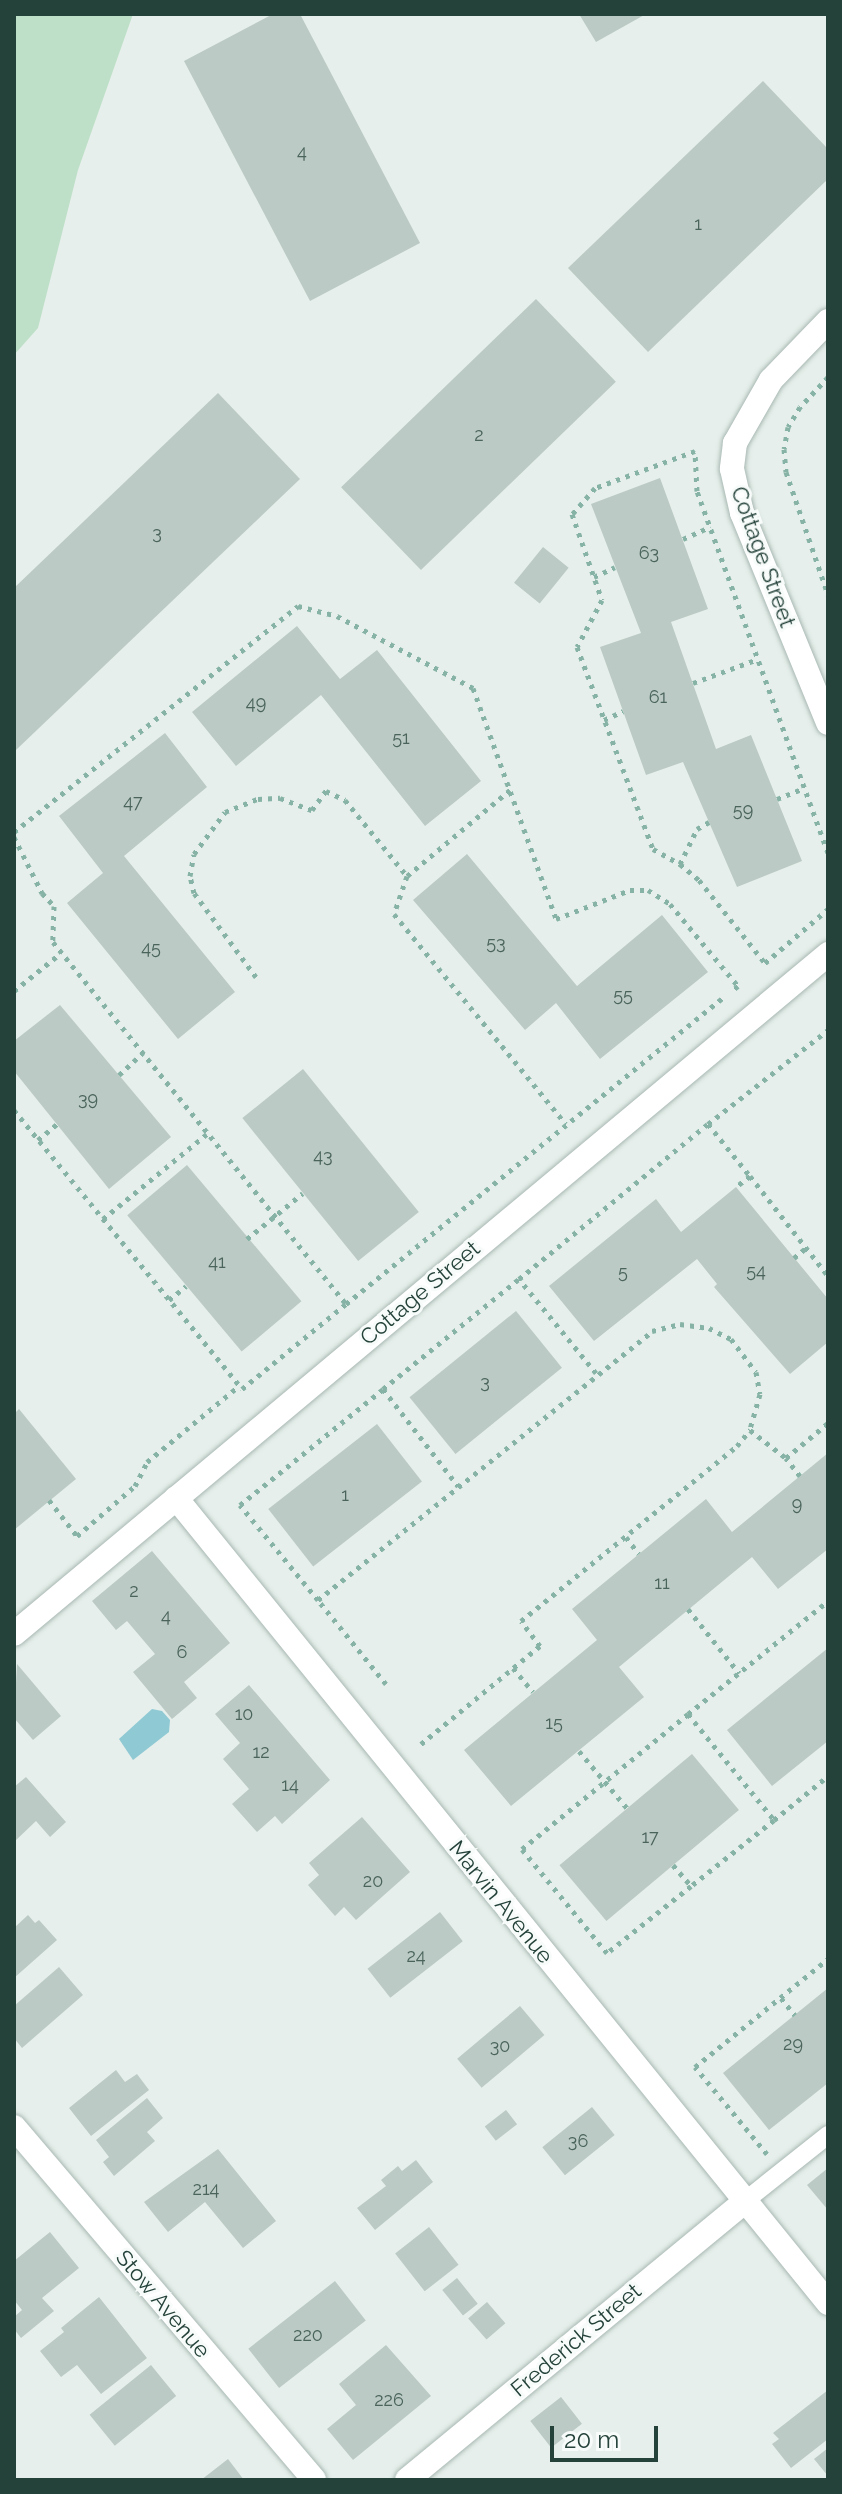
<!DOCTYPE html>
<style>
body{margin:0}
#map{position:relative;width:842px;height:2494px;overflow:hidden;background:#e6efeb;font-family:Raleway,sans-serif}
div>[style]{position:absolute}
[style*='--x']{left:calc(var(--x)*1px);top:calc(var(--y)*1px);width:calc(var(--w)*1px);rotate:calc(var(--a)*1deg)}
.green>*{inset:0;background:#bfe0c8}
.water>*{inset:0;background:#8ec9d4}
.building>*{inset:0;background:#bbcac4;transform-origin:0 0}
.path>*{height:5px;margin-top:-2.5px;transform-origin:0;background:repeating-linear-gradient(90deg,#86b3a5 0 4px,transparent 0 10px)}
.roads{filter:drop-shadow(0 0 2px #a8b8b2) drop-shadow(0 0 2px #a8b8b2)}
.service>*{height:18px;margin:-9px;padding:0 9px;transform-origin:9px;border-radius:9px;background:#fff}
.minor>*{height:24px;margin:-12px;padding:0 12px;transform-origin:12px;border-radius:12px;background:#fff}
span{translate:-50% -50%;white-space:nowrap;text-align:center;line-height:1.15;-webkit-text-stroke:6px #f7fbf9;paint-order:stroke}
.number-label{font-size:18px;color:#4a645c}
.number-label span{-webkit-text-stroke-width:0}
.street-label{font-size:22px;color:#24423a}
.frame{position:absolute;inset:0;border:16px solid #24423a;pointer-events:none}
.scale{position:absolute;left:550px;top:2426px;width:108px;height:36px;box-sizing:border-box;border:4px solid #24423a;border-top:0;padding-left:10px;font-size:24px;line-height:28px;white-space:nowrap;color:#24423a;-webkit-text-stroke:6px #f7fbf9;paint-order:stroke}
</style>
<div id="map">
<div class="green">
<i style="clip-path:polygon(14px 14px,133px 14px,78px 170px,38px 328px,14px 355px)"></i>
</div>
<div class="water">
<i style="clip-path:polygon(152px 1709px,162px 1711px,170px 1720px,169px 1732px,133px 1760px,119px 1739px)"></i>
</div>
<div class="building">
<i style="clip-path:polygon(273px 14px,300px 14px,420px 243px,310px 301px,184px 61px)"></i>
<i style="clip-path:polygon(579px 14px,646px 14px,596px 42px)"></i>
<i style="clip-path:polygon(763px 81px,828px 149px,828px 179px,648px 352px,568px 268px)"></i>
<i style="left:536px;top:299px;width:115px;height:271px;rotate:46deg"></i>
<i style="clip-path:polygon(218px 393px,300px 479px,16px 750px,14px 588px)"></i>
<i style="clip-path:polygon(660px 478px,708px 609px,671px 622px,716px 749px,751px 735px,802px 861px,737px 887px,683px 762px,646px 775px,600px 647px,641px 633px,591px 504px)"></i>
<i style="left:543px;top:547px;width:33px;height:46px;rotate:39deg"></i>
<i style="clip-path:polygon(297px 626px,340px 679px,377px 650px,481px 781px,425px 826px,321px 695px,236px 766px,192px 712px)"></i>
<i style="clip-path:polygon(165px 733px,207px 787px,124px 856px,235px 992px,178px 1039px,67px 903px,103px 873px,59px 816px)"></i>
<i style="clip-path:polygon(467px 854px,577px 986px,662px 915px,708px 972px,600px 1059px,556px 1003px,525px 1030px,413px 900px)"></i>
<i style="clip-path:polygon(60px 1005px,171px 1137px,109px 1189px,14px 1071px,14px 1041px)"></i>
<i style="left:303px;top:1069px;width:184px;height:78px;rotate:51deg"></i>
<i style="left:187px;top:1165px;width:178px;height:78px;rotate:50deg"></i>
<i style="clip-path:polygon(736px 1187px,828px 1299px,828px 1342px,790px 1374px,714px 1287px,717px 1284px,697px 1259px,594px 1341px,549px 1286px,656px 1199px,681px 1232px)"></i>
<i style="left:516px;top:1311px;width:73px;height:137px;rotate:51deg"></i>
<i style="clip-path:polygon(19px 1409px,76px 1479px,14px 1530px,14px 1414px)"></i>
<i style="left:377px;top:1424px;width:73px;height:138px;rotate:52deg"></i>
<i style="clip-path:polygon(828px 1453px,828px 1549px,778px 1589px,752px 1557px,619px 1667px,644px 1697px,511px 1806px,464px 1750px,597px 1640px,572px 1609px,706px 1499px,732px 1532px)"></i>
<i style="clip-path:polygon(152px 1551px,230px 1643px,184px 1682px,197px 1698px,172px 1719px,133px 1672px,155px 1654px,127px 1621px,116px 1630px,92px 1601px)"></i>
<i style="clip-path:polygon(828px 1648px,828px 1741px,772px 1786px,727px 1730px)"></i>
<i style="clip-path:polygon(17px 1664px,61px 1716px,33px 1740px,14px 1718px)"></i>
<i style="clip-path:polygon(249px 1685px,330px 1780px,282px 1824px,275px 1816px,257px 1832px,232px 1804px,249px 1789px,223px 1759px,240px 1743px,215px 1714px)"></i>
<i style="left:692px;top:1754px;width:73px;height:173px;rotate:50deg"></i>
<i style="clip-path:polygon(26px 1777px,66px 1822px,50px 1837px,36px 1821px,14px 1842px,14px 1787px)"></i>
<i style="clip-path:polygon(362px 1817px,410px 1872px,356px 1920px,344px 1907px,335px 1916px,308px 1885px,319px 1875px,309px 1863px)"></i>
<i style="left:440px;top:1912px;width:37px;height:92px;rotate:52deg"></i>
<i style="clip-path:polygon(28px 1915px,35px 1923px,39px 1920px,57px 1940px,14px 1978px,14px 1928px)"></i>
<i style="clip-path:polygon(59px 1967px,83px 1995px,22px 2048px,14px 2038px,14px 2006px)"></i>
<i style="clip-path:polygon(828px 1988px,828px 2083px,769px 2130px,723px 2073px)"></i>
<i style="left:520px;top:2006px;width:38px;height:82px;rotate:50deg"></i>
<i style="clip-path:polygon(116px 2070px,125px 2082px,137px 2074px,149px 2090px,91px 2136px,69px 2108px)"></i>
<i style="clip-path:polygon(147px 2098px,163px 2118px,147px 2132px,155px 2141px,114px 2176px,103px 2162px,109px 2157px,96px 2140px)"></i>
<i style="left:592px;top:2107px;width:36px;height:64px;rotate:51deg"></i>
<i style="left:506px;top:2110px;width:18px;height:27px;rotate:52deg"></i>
<i style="clip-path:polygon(218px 2149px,276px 2221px,243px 2248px,205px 2202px,168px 2232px,144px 2202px)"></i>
<i style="clip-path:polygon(416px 2160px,433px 2182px,375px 2230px,357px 2208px,386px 2186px,381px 2180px,398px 2166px,402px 2171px)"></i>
<i style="clip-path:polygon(828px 2168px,828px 2210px,807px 2185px)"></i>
<i style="left:429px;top:2227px;width:48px;height:43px;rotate:52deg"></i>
<i style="clip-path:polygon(50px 2232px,79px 2268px,42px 2298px,54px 2311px,21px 2338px,14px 2329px,14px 2317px,22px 2310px,14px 2300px,14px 2261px)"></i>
<i style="left:457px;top:2278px;width:33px;height:19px;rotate:51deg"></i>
<i style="left:335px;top:2281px;width:50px;height:110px;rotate:52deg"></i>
<i style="clip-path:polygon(99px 2297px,147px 2358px,101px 2394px,77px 2365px,61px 2377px,40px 2351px,64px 2332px,61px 2328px)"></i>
<i style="left:487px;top:2302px;width:28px;height:25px;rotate:49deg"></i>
<i style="clip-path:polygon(386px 2345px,431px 2396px,353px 2460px,327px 2429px,356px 2405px,339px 2384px)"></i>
<i style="left:151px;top:2365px;width:40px;height:79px;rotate:51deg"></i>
<i style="clip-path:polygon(828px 2390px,828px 2439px,791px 2468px,772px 2444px,779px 2439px,773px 2433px)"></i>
<i style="left:561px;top:2397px;width:34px;height:39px;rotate:52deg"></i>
<i style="clip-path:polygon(828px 2448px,828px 2476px,814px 2459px)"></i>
<i style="clip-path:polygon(228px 2459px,244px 2480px,201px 2480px)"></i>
</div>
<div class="path">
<i style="--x:828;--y:377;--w:41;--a:133"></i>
<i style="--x:800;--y:407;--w:23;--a:121"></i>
<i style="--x:788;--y:427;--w:22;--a:100"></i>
<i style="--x:784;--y:449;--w:23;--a:85"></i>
<i style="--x:786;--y:472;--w:130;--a:71.1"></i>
<i style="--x:683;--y:539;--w:30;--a:-24"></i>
<i style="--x:594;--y:577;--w:23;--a:-25"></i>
<i style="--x:693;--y:683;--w:69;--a:-20.3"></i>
<i style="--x:604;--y:720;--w:21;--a:-25"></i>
<i style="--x:510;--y:790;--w:134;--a:140.1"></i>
<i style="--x:407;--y:876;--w:40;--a:108.9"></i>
<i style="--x:394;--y:914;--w:271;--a:50.7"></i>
<i style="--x:777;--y:799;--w:29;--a:-22"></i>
<i style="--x:14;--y:832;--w:363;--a:-38.5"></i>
<i style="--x:298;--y:606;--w:40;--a:14.4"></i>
<i style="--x:337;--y:616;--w:154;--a:27.9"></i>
<i style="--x:473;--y:688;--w:245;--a:70.2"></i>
<i style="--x:556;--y:919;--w:79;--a:-21.4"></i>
<i style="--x:630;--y:890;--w:18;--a:0"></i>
<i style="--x:648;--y:890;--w:26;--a:32"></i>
<i style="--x:670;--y:904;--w:107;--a:50.3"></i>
<i style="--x:738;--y:986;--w:5;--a:143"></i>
<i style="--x:14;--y:837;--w:63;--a:63.4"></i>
<i style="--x:42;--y:893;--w:18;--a:47"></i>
<i style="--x:54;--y:906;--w:36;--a:92"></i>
<i style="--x:53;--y:942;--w:466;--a:51"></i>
<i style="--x:346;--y:1304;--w:486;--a:-39.1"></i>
<i style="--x:828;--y:853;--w:385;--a:-109.9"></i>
<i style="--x:697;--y:491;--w:40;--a:-92.9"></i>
<i style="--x:695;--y:451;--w:107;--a:159.7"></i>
<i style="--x:595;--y:488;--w:35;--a:131"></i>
<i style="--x:572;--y:514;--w:91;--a:70.8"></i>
<i style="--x:602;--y:600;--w:53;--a:118"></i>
<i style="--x:577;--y:647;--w:216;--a:69.4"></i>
<i style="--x:653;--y:849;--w:31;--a:29"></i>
<i style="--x:680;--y:864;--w:25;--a:40"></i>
<i style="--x:699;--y:880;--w:106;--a:51.5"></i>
<i style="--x:765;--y:963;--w:83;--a:-40.6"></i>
<i style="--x:680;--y:864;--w:39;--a:-64"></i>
<i style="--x:697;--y:829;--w:14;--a:-30"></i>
<i style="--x:256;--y:977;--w:104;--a:-126.4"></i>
<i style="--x:194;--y:893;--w:17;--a:-103"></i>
<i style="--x:190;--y:876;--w:22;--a:-80"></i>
<i style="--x:194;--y:854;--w:52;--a:-53.6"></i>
<i style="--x:225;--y:812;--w:35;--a:-22"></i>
<i style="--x:258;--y:799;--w:22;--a:-3"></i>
<i style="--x:280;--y:798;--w:34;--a:21"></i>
<i style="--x:312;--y:810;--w:24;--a:-54"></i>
<i style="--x:326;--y:791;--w:21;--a:25"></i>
<i style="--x:345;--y:800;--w:98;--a:50.8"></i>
<i style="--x:14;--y:991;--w:60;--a:-39"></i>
<i style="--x:119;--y:1075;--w:33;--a:-43"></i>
<i style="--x:14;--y:1110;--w:360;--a:50.7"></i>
<i style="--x:242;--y:1389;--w:134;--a:-39.3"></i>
<i style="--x:708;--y:1124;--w:152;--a:-38.1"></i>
<i style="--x:38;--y:1140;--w:25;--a:-40"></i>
<i style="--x:750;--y:1176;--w:127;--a:52"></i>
<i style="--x:103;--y:1219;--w:134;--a:-39.3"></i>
<i style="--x:247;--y:1239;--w:72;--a:-39.4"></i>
<i style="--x:794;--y:1258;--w:16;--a:-40"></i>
<i style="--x:169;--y:1300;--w:22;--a:-39"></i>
<i style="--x:596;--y:1373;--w:122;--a:-129.3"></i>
<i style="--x:519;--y:1279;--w:244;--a:-39.4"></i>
<i style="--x:708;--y:1124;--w:67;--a:51.1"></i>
<i style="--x:750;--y:1176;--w:18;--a:142"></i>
<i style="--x:383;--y:1389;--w:175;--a:-39"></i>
<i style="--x:800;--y:1476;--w:23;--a:-128"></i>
<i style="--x:786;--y:1458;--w:55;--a:-39.8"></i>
<i style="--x:49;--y:1500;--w:46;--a:52.1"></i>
<i style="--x:77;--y:1536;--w:77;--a:-40.8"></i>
<i style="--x:135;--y:1486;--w:27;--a:-63"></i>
<i style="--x:147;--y:1462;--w:119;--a:-39.6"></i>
<i style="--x:626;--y:1537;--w:21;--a:53"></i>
<i style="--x:318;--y:1600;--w:123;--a:-129.4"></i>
<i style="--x:240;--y:1505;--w:184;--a:-39"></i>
<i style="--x:383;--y:1389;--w:123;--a:52.3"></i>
<i style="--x:688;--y:1609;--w:82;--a:51.4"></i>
<i style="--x:513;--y:1668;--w:31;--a:50"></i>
<i style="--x:386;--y:1684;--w:108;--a:-129"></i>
<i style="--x:318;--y:1600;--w:429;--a:-38.8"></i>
<i style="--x:652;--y:1331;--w:29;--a:-14"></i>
<i style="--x:680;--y:1324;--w:29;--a:8"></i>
<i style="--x:709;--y:1328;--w:25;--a:27"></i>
<i style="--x:731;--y:1339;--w:41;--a:52.9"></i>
<i style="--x:756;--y:1372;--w:22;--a:80"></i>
<i style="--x:760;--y:1394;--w:37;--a:106"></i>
<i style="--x:750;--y:1430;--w:46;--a:37.9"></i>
<i style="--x:688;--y:1714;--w:180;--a:-38.9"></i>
<i style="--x:421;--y:1744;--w:154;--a:-39.5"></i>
<i style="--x:540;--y:1646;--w:31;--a:-127"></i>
<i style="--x:521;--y:1621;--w:278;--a:-39"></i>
<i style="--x:737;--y:1446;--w:21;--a:-51"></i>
<i style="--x:579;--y:1751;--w:75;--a:49.9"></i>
<i style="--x:774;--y:1820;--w:70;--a:-39.2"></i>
<i style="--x:673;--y:1865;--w:28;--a:49"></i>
<i style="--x:691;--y:1886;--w:107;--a:141.4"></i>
<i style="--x:607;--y:1953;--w:134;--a:-129.3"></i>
<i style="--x:522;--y:1849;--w:214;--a:-39.1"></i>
<i style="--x:688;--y:1714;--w:136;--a:50.9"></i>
<i style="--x:774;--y:1820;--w:106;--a:141.5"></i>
<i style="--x:781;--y:1998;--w:22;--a:51"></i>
<i style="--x:767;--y:2154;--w:113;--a:-129.6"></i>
<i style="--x:695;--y:2067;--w:171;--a:-39.1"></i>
</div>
<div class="roads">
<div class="service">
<i style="--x:745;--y:2201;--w:106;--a:-38.5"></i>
</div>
<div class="minor">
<i style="--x:828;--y:321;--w:82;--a:134"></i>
<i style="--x:771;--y:380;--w:73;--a:119.7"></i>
<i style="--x:735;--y:443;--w:26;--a:97"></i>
<i style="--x:732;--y:469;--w:45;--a:77.2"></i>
<i style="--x:742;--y:513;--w:227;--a:67.7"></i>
<i style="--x:176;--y:1498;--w:1036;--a:50.99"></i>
<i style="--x:14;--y:1634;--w:1061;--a:-39.87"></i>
<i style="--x:14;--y:2127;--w:463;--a:49.6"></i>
<i style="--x:407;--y:2480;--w:438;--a:-39.5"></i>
</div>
</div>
<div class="number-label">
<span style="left:302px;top:152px">4</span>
<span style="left:698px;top:224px">1</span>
<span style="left:479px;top:435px">2</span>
<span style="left:157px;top:533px">3</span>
<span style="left:649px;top:553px">63</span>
<span style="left:658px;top:697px">61</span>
<span style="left:256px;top:703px">49</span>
<span style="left:401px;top:738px">51</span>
<span style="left:133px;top:802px">47</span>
<span style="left:743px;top:810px">59</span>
<span style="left:496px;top:943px">53</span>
<span style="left:151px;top:948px">45</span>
<span style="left:623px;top:995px">55</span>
<span style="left:88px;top:1099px">39</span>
<span style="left:323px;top:1156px">43</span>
<span style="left:217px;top:1262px">41</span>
<span style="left:756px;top:1271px">54</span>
<span style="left:623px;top:1272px">5</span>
<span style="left:485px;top:1382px">3</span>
<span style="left:345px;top:1495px">1</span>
<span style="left:797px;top:1504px">9</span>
<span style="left:662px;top:1583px">11</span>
<span style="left:134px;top:1591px">2</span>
<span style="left:166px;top:1616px">4</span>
<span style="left:182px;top:1652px">6</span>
<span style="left:244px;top:1714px">10</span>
<span style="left:554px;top:1723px">15</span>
<span style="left:261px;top:1752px">12</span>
<span style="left:290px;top:1785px">14</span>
<span style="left:650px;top:1837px">17</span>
<span style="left:373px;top:1881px">20</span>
<span style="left:416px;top:1956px">24</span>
<span style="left:793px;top:2044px">29</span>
<span style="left:500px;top:2046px">30</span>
<span style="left:578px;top:2141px">36</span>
<span style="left:206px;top:2189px">214</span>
<span style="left:308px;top:2335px">220</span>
<span style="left:389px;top:2400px">226</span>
</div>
<div class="street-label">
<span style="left:763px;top:557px;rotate:70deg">Cottage Street</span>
<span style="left:420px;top:1293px;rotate:-40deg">Cottage Street</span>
<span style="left:501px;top:1902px;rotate:51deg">Marvin Avenue</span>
<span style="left:163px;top:2304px;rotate:50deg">Stow Avenue</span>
<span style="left:576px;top:2340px;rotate:-40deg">Frederick Street</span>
</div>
<div class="frame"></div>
<div class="scale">20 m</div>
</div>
